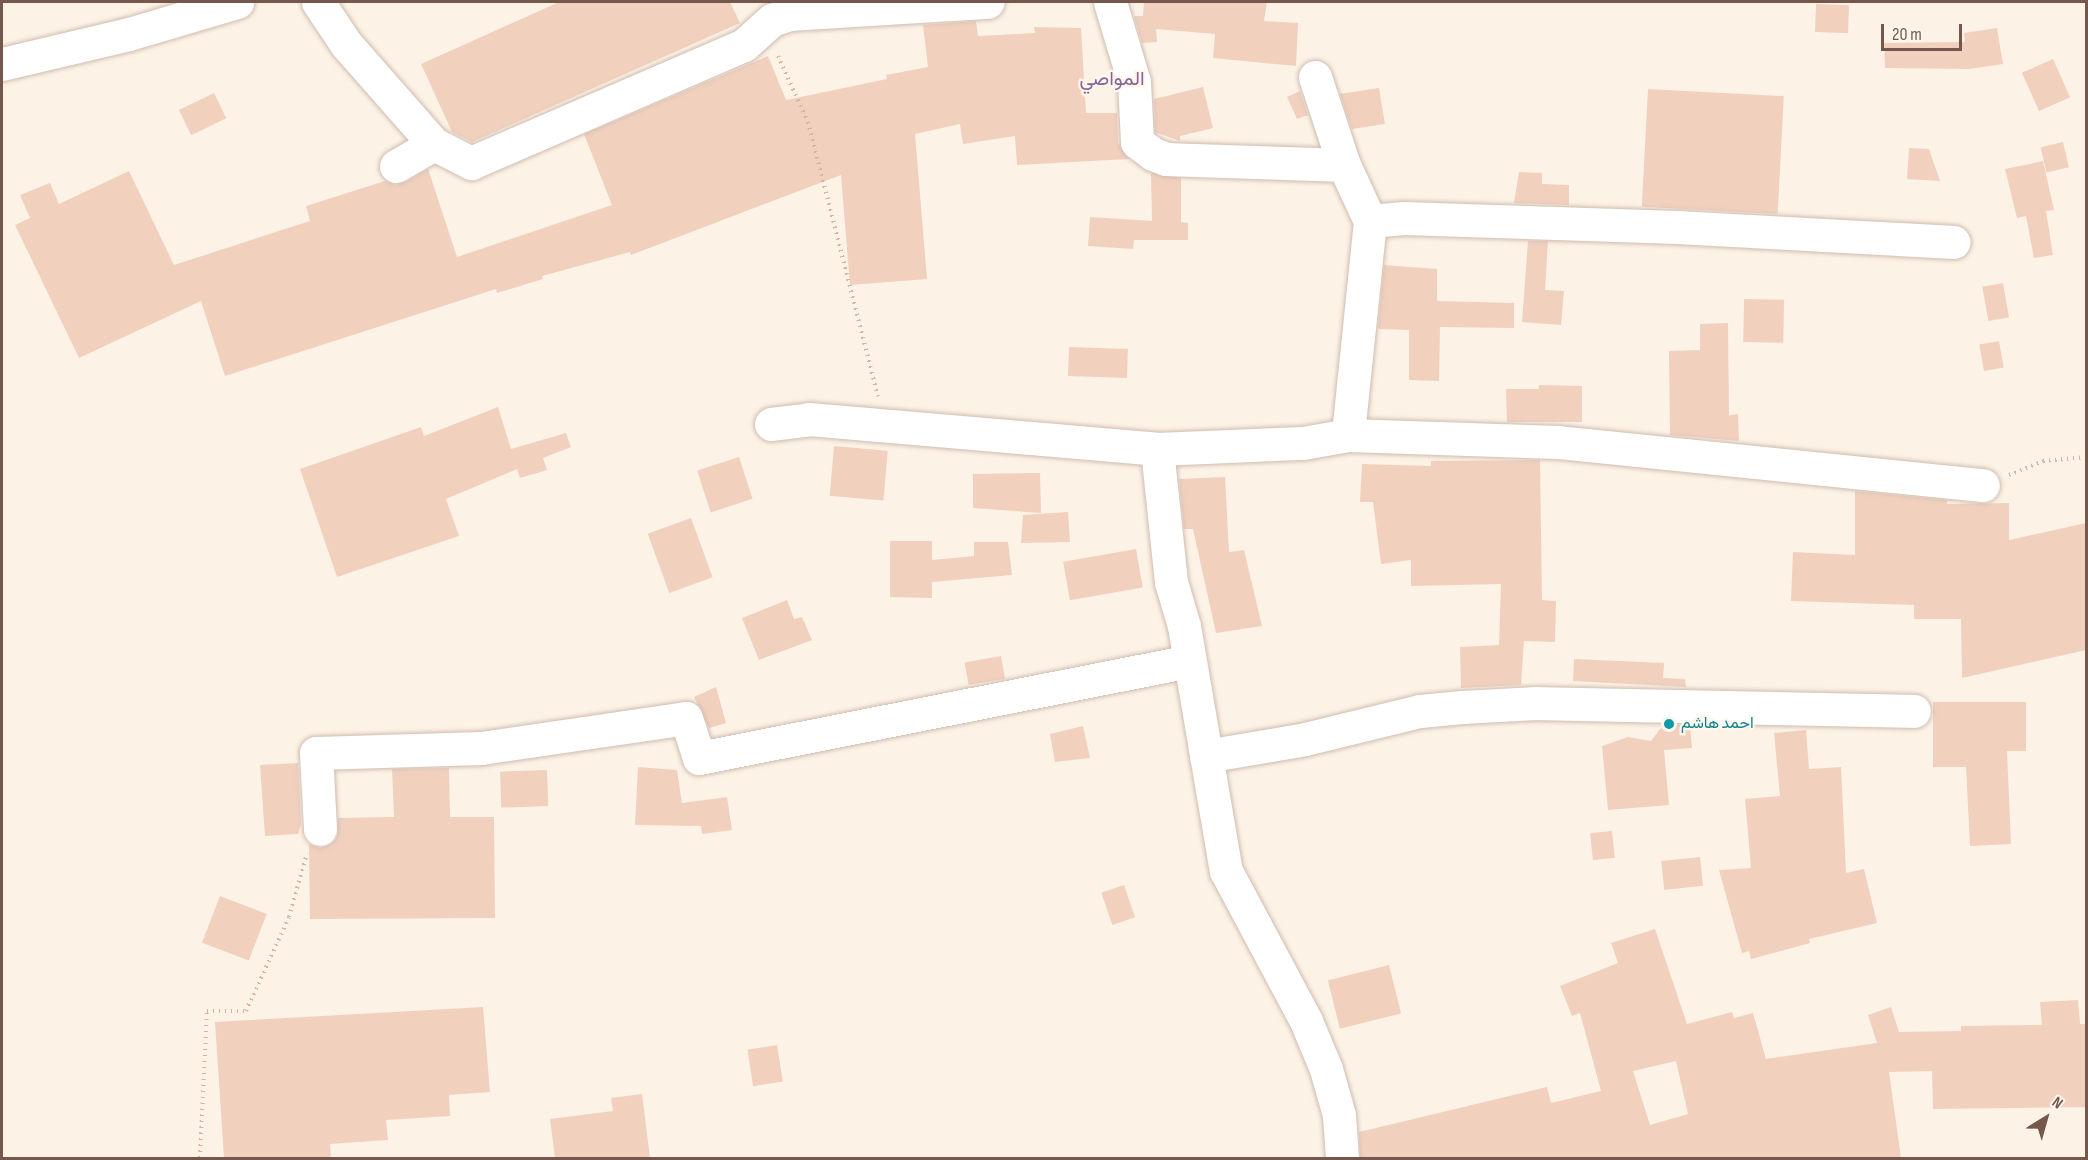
<!DOCTYPE html>
<meta charset="utf-8">
<style>
body{margin:0}
#map{position:relative;width:2088px;height:1160px;overflow:hidden;background:#fcf3e6;font-family:"Sofia Sans Condensed",Vazirmatn,sans-serif}
div>[style]{position:absolute}
[style*='--x']{left:calc(var(--x)*1px);top:calc(var(--y)*1px);width:calc(var(--w)*1px);rotate:calc(var(--a)*1deg)}
.building>*{inset:0;background:#f1d0be;transform-origin:0 0}
.path>*{height:4px;margin-top:-2px;transform-origin:0;background:repeating-linear-gradient(90deg,#d6b4a1 0 1.5px,transparent 0 6px)}
.roads{filter:drop-shadow(0 0 2px #d0bcaf) drop-shadow(0 0 2px #d0bcaf)}
.minor>*{height:33px;margin:-16.5px;padding:0 16.5px;transform-origin:16.5px;border-radius:16.5px;background:#fff}
.dots>*{width:16px;height:16px;translate:-50% -50%;box-sizing:border-box;border:3px solid #fff7ec;border-radius:50%}
span{translate:-50% -50%;white-space:nowrap;text-align:center;line-height:1.15;-webkit-text-stroke:4.5px #fff7ec;paint-order:stroke}
.culture-label{font-size:16px;color:#0d838f}
.left{translate:0 -50%;text-align:left}
.quarter-label{font-size:20px;color:#866699}
.frame{position:absolute;inset:0;border:3px solid #75584b;pointer-events:none}
.north{position:absolute;left:2016px;top:1088px;width:60px;height:60px;-webkit-text-stroke:4px #fff7ec;paint-order:stroke;rotate:37deg;font-size:16px;font-weight:700;line-height:24px;text-align:center;color:#75584b}
.north::after{content:'';display:block;margin:auto;width:21px;height:27px;background:#75584b;clip-path:polygon(50% 0,100% 100%,50% 72%,0 100%)}
.scale{position:absolute;left:1881px;top:24px;width:81px;height:27px;box-sizing:border-box;border:3px solid #75584b;border-top:0;padding-left:8px;font-size:18px;line-height:21px;white-space:nowrap;color:#75584b;-webkit-text-stroke:4px #fff7ec;paint-order:stroke}
</style>
<div id="map">
<div class="building">
<i style="clip-path:polygon(559px 2px,730px 2px,740px 23px,472px 142px,452px 132px,421px 64px)"></i>
<i style="clip-path:polygon(1144px 2px,1267px 2px,1264px 21px,1298px 23px,1296px 66px,1213px 58px,1215px 34px,1156px 29px,1157px 42px,1142px 43px,1134px 16px,1143px 16px)"></i>
<i style="left:1816px;top:4px;width:33px;height:28px;rotate:2deg"></i>
<i style="clip-path:polygon(976px 21px,978px 36px,1035px 33px,1034px 27px,1081px 28px,1086px 113px,1117px 113px,1118px 143px,1129px 159px,1017px 165px,1015px 136px,963px 144px,960px 124px,915px 134px,927px 279px,850px 285px,841px 175px,631px 255px,630px 252px,542px 276px,543px 279px,497px 293px,496px 289px,225px 376px,201px 301px,79px 358px,15px 225px,30px 218px,20px 195px,50px 183px,59px 204px,129px 171px,174px 265px,310px 221px,306px 206px,385px 181px,395px 185px,405px 182px,428px 169px,457px 257px,612px 205px,584px 134px,768px 56px,786px 100px,887px 79px,886px 75px,928px 67px,923px 25px)"></i>
<i style="clip-path:polygon(1997px 28px,2003px 64px,1969px 69px,1885px 68px,1884px 43px,1965px 42px,1964px 33px)"></i>
<i style="left:2053px;top:59px;width:42px;height:34px;rotate:66deg"></i>
<i style="clip-path:polygon(1203px 87px,1213px 128px,1180px 136px,1180px 141px,1155px 132px,1154px 99px)"></i>
<i style="clip-path:polygon(1379px 88px,1385px 124px,1352px 129px,1340px 94px)"></i>
<i style="left:1648px;top:89px;width:136px;height:118px;rotate:3deg"></i>
<i style="clip-path:polygon(1300px 91px,1308px 115px,1297px 119px,1287px 97px)"></i>
<i style="left:214px;top:93px;width:28px;height:39px;rotate:64deg"></i>
<i style="left:2063px;top:142px;width:26px;height:23px;rotate:77deg"></i>
<i style="clip-path:polygon(1909px 148px,1929px 149px,1940px 181px,1907px 179px)"></i>
<i style="clip-path:polygon(2043px 161px,2054px 210px,2046px 211px,2053px 255px,2034px 258px,2026px 216px,2017px 218px,2005px 169px)"></i>
<i style="clip-path:polygon(1519px 172px,1542px 173px,1542px 184px,1569px 185px,1569px 205px,1514px 203px)"></i>
<i style="clip-path:polygon(1151px 173px,1181px 178px,1181px 222px,1188px 223px,1188px 240px,1134px 240px,1133px 249px,1088px 246px,1090px 217px,1152px 221px)"></i>
<i style="clip-path:polygon(1528px 241px,1548px 241px,1545px 290px,1564px 291px,1561px 325px,1522px 322px)"></i>
<i style="clip-path:polygon(1384px 265px,1437px 269px,1437px 301px,1514px 303px,1514px 328px,1440px 327px,1439px 381px,1409px 380px,1409px 330px,1378px 329px)"></i>
<i style="left:2003px;top:283px;width:35px;height:21px;rotate:80deg"></i>
<i style="left:1744px;top:299px;width:40px;height:43px;rotate:1deg"></i>
<i style="clip-path:polygon(1728px 323px,1729px 415px,1738px 414px,1739px 441px,1670px 435px,1669px 351px,1700px 350px,1700px 324px)"></i>
<i style="left:1999px;top:341px;width:27px;height:20px;rotate:80deg"></i>
<i style="left:1069px;top:347px;width:59px;height:29px;rotate:2deg"></i>
<i style="clip-path:polygon(1539px 385px,1582px 386px,1582px 422px,1507px 422px,1506px 389px,1539px 389px)"></i>
<i style="clip-path:polygon(498px 407px,511px 449px,566px 433px,571px 447px,543px 458px,547px 470px,520px 478px,517px 469px,446px 499px,459px 536px,337px 577px,300px 469px,421px 427px,424px 436px)"></i>
<i style="left:834px;top:446px;width:54px;height:50px;rotate:5deg"></i>
<i style="left:739px;top:457px;width:44px;height:44px;rotate:72deg"></i>
<i style="clip-path:polygon(1540px 460px,1542px 600px,1556px 601px,1555px 642px,1524px 641px,1521px 685px,1461px 688px,1460px 647px,1499px 645px,1501px 584px,1411px 586px,1411px 560px,1381px 564px,1373px 502px,1360px 502px,1362px 464px,1431px 466px,1431px 461px)"></i>
<i style="clip-path:polygon(1040px 473px,1041px 513px,973px 508px,973px 474px)"></i>
<i style="clip-path:polygon(1225px 477px,1229px 552px,1244px 550px,1262px 626px,1216px 633px,1193px 529px,1184px 529px,1179px 479px)"></i>
<i style="clip-path:polygon(1855px 491px,1947px 500px,1947px 504px,2009px 503px,2009px 540px,2086px 523px,2086px 650px,1962px 678px,1961px 619px,1914px 619px,1914px 605px,1791px 601px,1793px 552px,1855px 555px)"></i>
<i style="clip-path:polygon(1068px 512px,1070px 542px,1021px 543px,1023px 515px)"></i>
<i style="left:691px;top:518px;width:63px;height:46px;rotate:70deg"></i>
<i style="clip-path:polygon(890px 541px,932px 541px,932px 560px,974px 556px,974px 542px,1008px 542px,1012px 575px,932px 582px,932px 598px,890px 597px)"></i>
<i style="left:1136px;top:549px;width:39px;height:74px;rotate:80deg"></i>
<i style="clip-path:polygon(787px 600px,794px 619px,802px 617px,812px 640px,759px 660px,742px 618px)"></i>
<i style="left:1001px;top:656px;width:23px;height:37px;rotate:80deg"></i>
<i style="clip-path:polygon(1574px 659px,1664px 663px,1663px 678px,1685px 679px,1686px 687px,1573px 681px)"></i>
<i style="clip-path:polygon(716px 687px,726px 723px,709px 728px,694px 697px)"></i>
<i style="clip-path:polygon(1933px 702px,2026px 702px,2026px 751px,2007px 751px,2011px 844px,1970px 846px,1966px 767px,1933px 767px)"></i>
<i style="clip-path:polygon(1677px 725px,1690px 725px,1692px 748px,1664px 750px,1669px 805px,1608px 810px,1602px 746px,1628px 737px,1651px 741px,1660px 729px)"></i>
<i style="clip-path:polygon(1083px 726px,1090px 758px,1055px 762px,1050px 734px)"></i>
<i style="clip-path:polygon(1806px 730px,1809px 769px,1841px 767px,1846px 873px,1864px 869px,1877px 923px,1809px 939px,1810px 943px,1751px 959px,1749px 951px,1742px 953px,1719px 870px,1751px 868px,1745px 799px,1780px 796px,1774px 733px)"></i>
<i style="clip-path:polygon(298px 763px,301px 824px,298px 834px,265px 836px,260px 765px)"></i>
<i style="clip-path:polygon(638px 767px,677px 770px,682px 803px,727px 797px,732px 830px,702px 834px,701px 826px,635px 825px)"></i>
<i style="clip-path:polygon(449px 768px,450px 817px,494px 817px,495px 918px,310px 919px,309px 844px,320px 848px,331px 844px,337px 837px,338px 818px,394px 817px,392px 769px)"></i>
<i style="left:547px;top:770px;width:36px;height:47px;rotate:88deg"></i>
<i style="left:1612px;top:831px;width:27px;height:22px;rotate:84deg"></i>
<i style="left:1700px;top:857px;width:29px;height:39px;rotate:84deg"></i>
<i style="left:1124px;top:885px;width:34px;height:24px;rotate:71deg"></i>
<i style="left:220px;top:896px;width:50px;height:50px;rotate:21deg"></i>
<i style="clip-path:polygon(evenodd,1655px 929px,1687px 1024px,1732px 1012px,1734px 1018px,1753px 1013px,1766px 1059px,1877px 1043px,1868px 1015px,1891px 1007px,1899px 1032px,1961px 1031px,1961px 1026px,2042px 1025px,2040px 1002px,2078px 1000px,2080px 1024px,2085px 1024px,2086px 1107px,1933px 1109px,1932px 1071px,1889px 1072px,1901px 1158px,1360px 1158px,1359px 1132px,1547px 1087px,1551px 1103px,1601px 1091px,1580px 1013px,1572px 1016px,1560px 986px,1618px 963px,1611px 943px,1655px 929px,1676px 1061px,1688px 1114px,1650px 1125px,1633px 1071px,1676px 1061px)"></i>
<i style="left:1389px;top:965px;width:50px;height:63px;rotate:76deg"></i>
<i style="clip-path:polygon(483px 1007px,490px 1092px,449px 1095px,450px 1116px,386px 1120px,388px 1140px,330px 1144px,331px 1158px,224px 1158px,215px 1022px)"></i>
<i style="left:777px;top:1045px;width:37px;height:30px;rotate:81deg"></i>
<i style="clip-path:polygon(642px 1094px,650px 1158px,555px 1158px,550px 1119px,613px 1111px,611px 1098px)"></i>
</div>
<div class="path">
<i style="--x:778;--y:56;--w:72;--a:65.6"></i>
<i style="--x:808;--y:122;--w:283;--a:75.7"></i>
<i style="--x:2009;--y:475;--w:37;--a:-22"></i>
<i style="--x:2043;--y:461;--w:43;--a:-5.3"></i>
<i style="--x:200;--y:1158;--w:147;--a:-87.3"></i>
<i style="--x:207;--y:1011;--w:39;--a:0"></i>
<i style="--x:246;--y:1011;--w:103;--a:-65.4"></i>
<i style="--x:289;--y:917;--w:66;--a:-74.3"></i>
</div>
<div class="roads">
<div class="minor">
<i style="--x:318;--y:2;--w:50;--a:56.3"></i>
<i style="--x:346;--y:44;--w:133;--a:48.7"></i>
<i style="--x:1110;--y:2;--w:84;--a:73.3"></i>
<i style="--x:1134;--y:82;--w:60;--a:87.1"></i>
<i style="--x:1137;--y:142;--w:20;--a:37"></i>
<i style="--x:1153;--y:154;--w:14;--a:21"></i>
<i style="--x:1166;--y:159;--w:178;--a:1.9"></i>
<i style="--x:2;--y:64;--w:130;--a:-13.3"></i>
<i style="--x:129;--y:34;--w:113;--a:-16.5"></i>
<i style="--x:1315;--y:77;--w:93;--a:71.8"></i>
<i style="--x:1344;--y:165;--w:62;--a:65.1"></i>
<i style="--x:1370;--y:221;--w:215;--a:95.9"></i>
<i style="--x:396;--y:166;--w:44;--a:-30.1"></i>
<i style="--x:434;--y:144;--w:42;--a:27.2"></i>
<i style="--x:471;--y:163;--w:297;--a:-23.4"></i>
<i style="--x:744;--y:45;--w:38;--a:-42"></i>
<i style="--x:772;--y:20;--w:18;--a:-19"></i>
<i style="--x:789;--y:14;--w:199;--a:-3.5"></i>
<i style="--x:1370;--y:221;--w:34;--a:-5"></i>
<i style="--x:1404;--y:218;--w:273;--a:1.9"></i>
<i style="--x:1677;--y:227;--w:277;--a:3.1"></i>
<i style="--x:771;--y:424;--w:38;--a:-7"></i>
<i style="--x:809;--y:419;--w:349;--a:4.9"></i>
<i style="--x:1157;--y:449;--w:146;--a:-2.4"></i>
<i style="--x:1303;--y:443;--w:46;--a:-10.1"></i>
<i style="--x:1348;--y:435;--w:210;--a:1.9"></i>
<i style="--x:1558;--y:442;--w:427;--a:5.8"></i>
<i style="--x:1157;--y:449;--w:134;--a:84"></i>
<i style="--x:1171;--y:582;--w:46;--a:73.5"></i>
<i style="--x:1184;--y:626;--w:249;--a:80.3"></i>
<i style="--x:1226;--y:871;--w:170;--a:61.9"></i>
<i style="--x:1306;--y:1021;--w:52;--a:67.4"></i>
<i style="--x:1326;--y:1069;--w:48;--a:74.2"></i>
<i style="--x:1339;--y:1115;--w:43;--a:86"></i>
<i style="--x:1206;--y:756;--w:100;--a:-9.7"></i>
<i style="--x:1305;--y:739;--w:118;--a:-13.7"></i>
<i style="--x:1420;--y:711;--w:42;--a:-5.4"></i>
<i style="--x:1462;--y:707;--w:74;--a:-3.1"></i>
<i style="--x:1536;--y:703;--w:378;--a:1.2"></i>
<i style="--x:320;--y:829;--w:76;--a:-93"></i>
<i style="--x:316;--y:753;--w:165;--a:-1.7"></i>
<i style="--x:481;--y:748;--w:207;--a:-8.3"></i>
<i style="--x:686;--y:718;--w:42;--a:72"></i>
<i style="--x:699;--y:758;--w:500;--a:-11.18"></i>
</div>
</div>
<div class="dots">
<i style="left:1669px;top:724px;background:#0f9aa8"></i>
</div>
<div class="culture-label">
<span class="left" style="left:1681px;top:724px">احمد هاشم</span>
</div>
<div class="quarter-label">
<span style="left:1112px;top:79px">المواصي</span>
</div>
<div class="frame"></div>
<div class="north">N</div>
<div class="scale">20 m</div>
</div>
